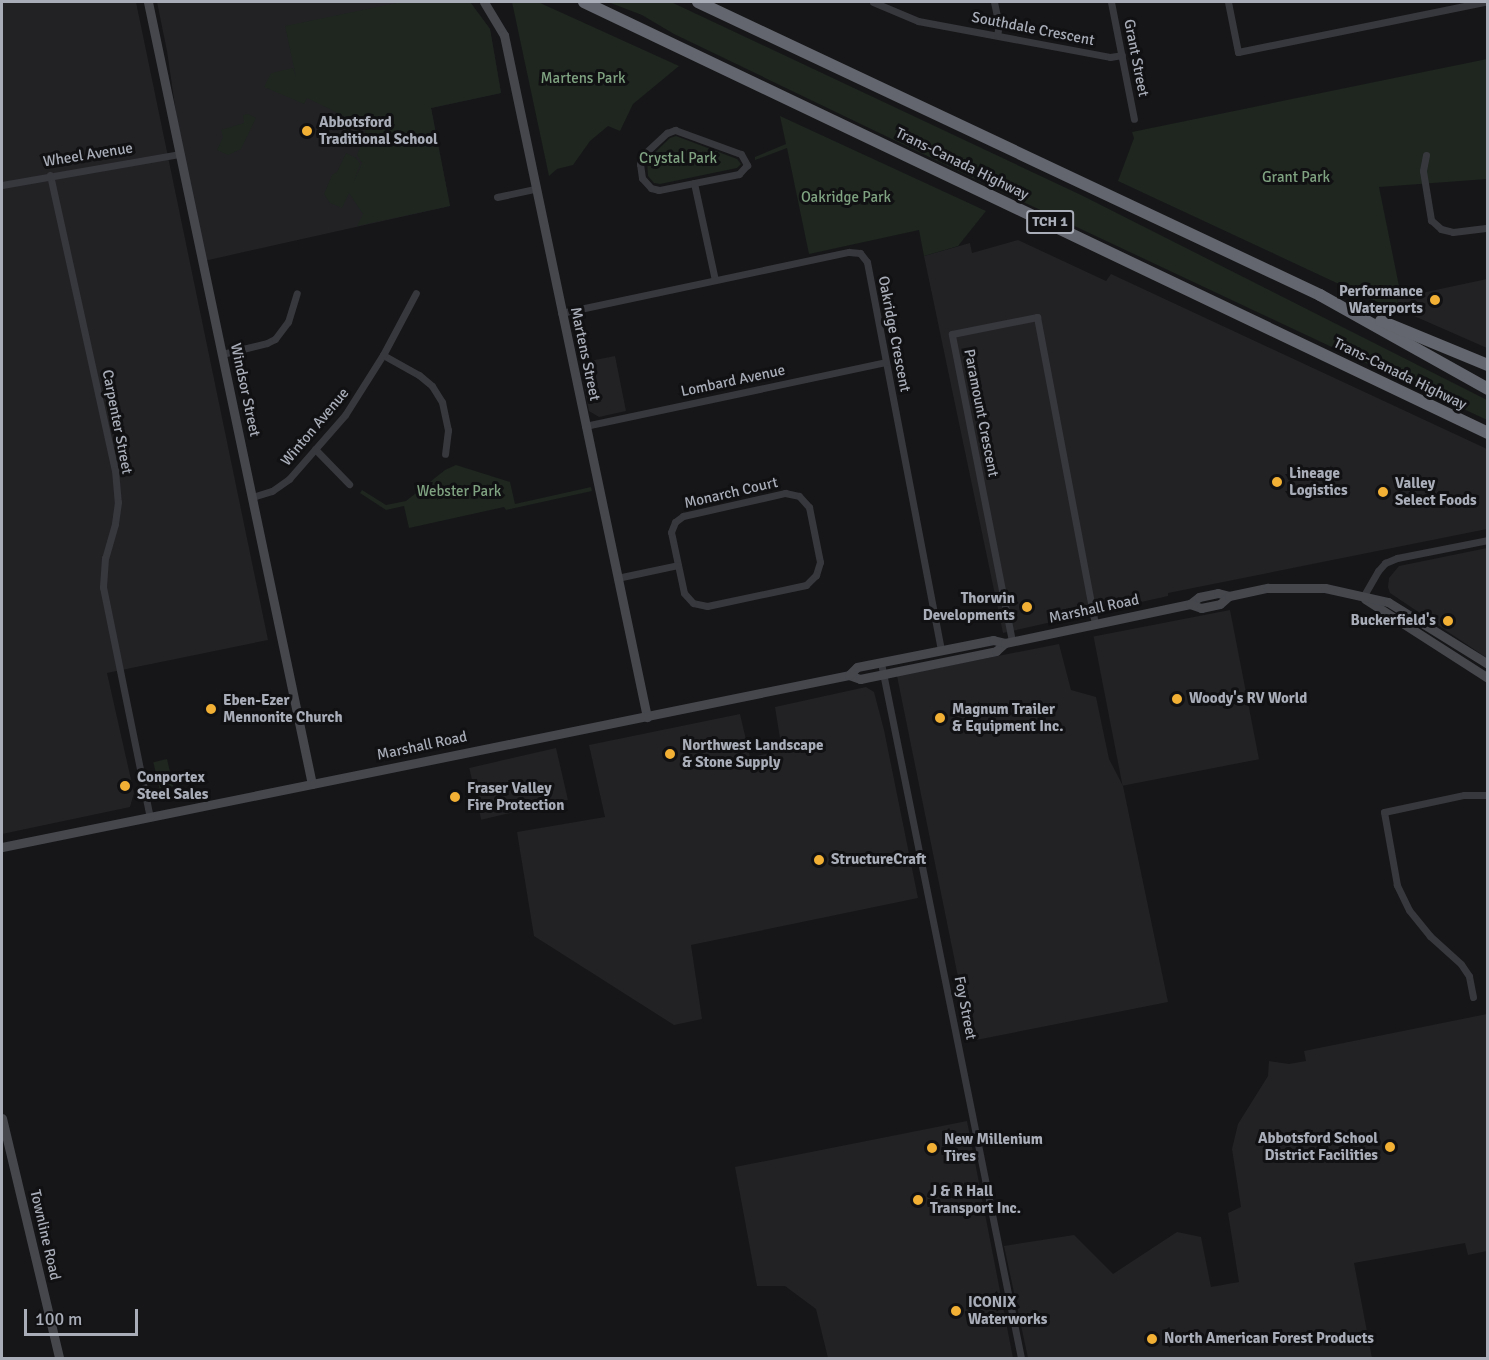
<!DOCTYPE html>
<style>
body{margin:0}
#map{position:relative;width:1489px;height:1360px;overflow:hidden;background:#161618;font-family:Signika,sans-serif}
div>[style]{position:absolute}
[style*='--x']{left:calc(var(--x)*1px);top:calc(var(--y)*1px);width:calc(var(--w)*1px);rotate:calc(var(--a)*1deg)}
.built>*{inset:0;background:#222225;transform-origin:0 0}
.green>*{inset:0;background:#1e261f;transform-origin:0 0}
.street>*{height:7px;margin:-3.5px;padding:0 3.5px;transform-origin:3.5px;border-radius:3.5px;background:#37383d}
.secondary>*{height:9px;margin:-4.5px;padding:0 4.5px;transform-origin:4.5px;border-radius:4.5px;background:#45474d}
.highway>*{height:12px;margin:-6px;padding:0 6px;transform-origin:6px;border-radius:6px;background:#63666e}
.dots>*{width:16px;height:16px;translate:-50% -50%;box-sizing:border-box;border:3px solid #111113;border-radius:50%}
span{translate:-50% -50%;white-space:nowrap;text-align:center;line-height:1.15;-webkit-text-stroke:6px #111113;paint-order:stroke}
.shield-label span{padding:2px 4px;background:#111113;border:2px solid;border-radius:4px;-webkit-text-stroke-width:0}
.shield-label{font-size:14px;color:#a8adb8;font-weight:700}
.street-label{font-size:15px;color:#a8adb8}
.park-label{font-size:15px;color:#7fa381}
.poi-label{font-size:15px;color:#a8adb8;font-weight:700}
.left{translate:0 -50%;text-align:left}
.right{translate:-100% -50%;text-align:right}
.frame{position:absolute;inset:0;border:3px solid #a8adb8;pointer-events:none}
.scale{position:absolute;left:24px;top:1309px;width:114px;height:27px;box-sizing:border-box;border:3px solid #a8adb8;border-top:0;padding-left:8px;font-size:18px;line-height:21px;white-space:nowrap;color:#a8adb8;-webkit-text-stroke:4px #111113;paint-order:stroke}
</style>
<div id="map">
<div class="built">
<i style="clip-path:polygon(2px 2px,136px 2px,268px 640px,107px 673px,134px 793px,130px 807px,2px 834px)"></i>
<i style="clip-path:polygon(157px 2px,470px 2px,490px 29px,501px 93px,431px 108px,450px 206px,204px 261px,182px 154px,167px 51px)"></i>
<i style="clip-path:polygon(1018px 240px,1106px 281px,1111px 274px,1487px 449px,1487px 529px,1168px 593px,1168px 596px,1003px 633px,924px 256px,970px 243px,972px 253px)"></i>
<i style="clip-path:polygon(1487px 279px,1487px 348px,1398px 309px,1398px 298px)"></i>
<i style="clip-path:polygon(615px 356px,626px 411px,599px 417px,589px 411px,580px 363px)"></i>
<i style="clip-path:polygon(1487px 548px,1488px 548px,1487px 658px,1390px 593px,1388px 587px,1389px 578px,1399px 566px)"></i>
<i style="left:1230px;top:610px;width:152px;height:139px;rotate:79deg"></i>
<i style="clip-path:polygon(1059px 644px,1071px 690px,1096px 697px,1109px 759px,1123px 786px,1168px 1002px,971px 1041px,897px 676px)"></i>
<i style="clip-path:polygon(866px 687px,874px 692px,884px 730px,918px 898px,691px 945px,702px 1019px,674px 1025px,534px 936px,517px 832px,605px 817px,589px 745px,740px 714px,750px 757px,782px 751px,775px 707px)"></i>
<i style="left:556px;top:748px;width:53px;height:89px;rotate:77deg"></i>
<i style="clip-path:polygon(1487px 1014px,1487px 1251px,1468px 1255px,1465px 1243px,1354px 1263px,1372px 1358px,1028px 1358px,1004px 1246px,1074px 1235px,1113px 1274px,1177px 1232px,1201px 1237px,1211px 1287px,1239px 1282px,1228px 1213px,1241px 1207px,1232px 1149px,1238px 1124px,1268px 1076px,1269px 1061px,1289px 1064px,1306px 1061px,1304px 1051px)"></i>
<i style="clip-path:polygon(967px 1121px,1013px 1358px,828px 1358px,816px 1309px,785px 1286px,757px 1286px,735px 1167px)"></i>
</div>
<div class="green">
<i style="clip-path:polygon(401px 2px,470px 2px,490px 29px,501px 93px,431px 108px,450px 206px,357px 226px,363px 214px,349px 193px,342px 208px,330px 203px,324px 194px,332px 175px,337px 172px,346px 153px,356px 158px,360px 164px,354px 181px,362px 163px,357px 155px,365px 133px,366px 122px,357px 114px,354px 121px,307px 98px,304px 104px,264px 87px,271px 73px,293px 68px,296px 77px,285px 26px)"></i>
<i style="clip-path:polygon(512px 2px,538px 2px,679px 66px,633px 104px,620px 131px,608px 126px,590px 141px,573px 165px,557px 169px,549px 176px)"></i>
<i style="clip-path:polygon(608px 2px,671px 2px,1081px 195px,1487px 400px,1487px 420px,1000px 191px,674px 34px,642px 15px)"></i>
<i style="clip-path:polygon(1487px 59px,1487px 179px,1379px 187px,1401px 296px,1397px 294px,1399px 312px,1118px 181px,1134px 138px,1132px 132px)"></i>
<i style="clip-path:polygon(248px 114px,256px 118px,241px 149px,228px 155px,217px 150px,223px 137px,221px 130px,244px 123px,243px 115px)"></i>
<i style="clip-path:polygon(780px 116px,986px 211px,958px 246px,924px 256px,919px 230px,809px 254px,787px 148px,755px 160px,755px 157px,786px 144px)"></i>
<i style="clip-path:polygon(676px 136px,737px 159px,741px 164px,737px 168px,660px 184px,654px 183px,648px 176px,647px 160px,670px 138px)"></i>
<i style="clip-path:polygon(456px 465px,510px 482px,515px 504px,591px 487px,592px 491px,506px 510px,504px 507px,409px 528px,404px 506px,386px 510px,360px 493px,362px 490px,386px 505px,406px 501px,445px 470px)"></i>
<i style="left:167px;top:759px;width:28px;height:14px;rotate:77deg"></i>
</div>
<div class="street">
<i style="--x:873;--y:2;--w:49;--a:22.9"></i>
<i style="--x:918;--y:21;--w:195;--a:10.6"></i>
<i style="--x:1110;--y:57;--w:12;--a:-9"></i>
<i style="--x:994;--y:2;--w:24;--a:78"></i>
<i style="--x:999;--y:25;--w:10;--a:101"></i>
<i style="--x:1111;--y:2;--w:119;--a:78.9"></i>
<i style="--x:1228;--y:2;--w:51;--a:78.7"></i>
<i style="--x:1238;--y:52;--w:251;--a:-11.5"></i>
<i style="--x:675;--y:130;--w:70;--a:20"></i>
<i style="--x:741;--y:154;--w:13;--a:61"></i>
<i style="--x:747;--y:165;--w:12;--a:132"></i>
<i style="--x:739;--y:174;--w:82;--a:168.7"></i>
<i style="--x:659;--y:190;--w:8;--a:-166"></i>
<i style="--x:651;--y:188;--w:13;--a:-132"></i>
<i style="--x:642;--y:178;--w:14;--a:-98"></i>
<i style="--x:640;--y:164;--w:8;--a:-76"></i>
<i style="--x:642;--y:156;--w:34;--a:-43"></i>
<i style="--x:667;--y:133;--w:9;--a:-21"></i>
<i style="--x:1426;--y:155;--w:16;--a:101"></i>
<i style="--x:1423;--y:171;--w:50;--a:80.7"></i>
<i style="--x:1431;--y:220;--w:13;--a:42"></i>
<i style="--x:1441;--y:229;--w:12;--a:14"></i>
<i style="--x:1453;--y:232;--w:35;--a:-7"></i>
<i style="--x:50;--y:175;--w:302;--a:77.6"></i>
<i style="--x:115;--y:470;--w:32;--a:85"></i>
<i style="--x:118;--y:502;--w:22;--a:98"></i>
<i style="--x:115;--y:524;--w:35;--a:106"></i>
<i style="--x:105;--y:558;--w:29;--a:94"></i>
<i style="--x:103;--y:587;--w:235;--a:78.5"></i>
<i style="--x:694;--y:183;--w:99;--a:77.8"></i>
<i style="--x:2;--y:185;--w:181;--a:-9.9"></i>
<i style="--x:497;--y:197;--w:40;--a:-12"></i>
<i style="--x:561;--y:313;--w:294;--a:-12"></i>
<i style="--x:849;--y:252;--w:11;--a:5"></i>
<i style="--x:860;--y:253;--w:11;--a:52"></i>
<i style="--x:867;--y:262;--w:395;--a:79.2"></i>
<i style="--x:222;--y:354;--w:46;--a:-13.7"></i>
<i style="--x:267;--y:343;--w:9;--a:-27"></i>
<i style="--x:275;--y:339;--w:21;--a:-53"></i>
<i style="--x:288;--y:322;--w:30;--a:-73"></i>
<i style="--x:383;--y:355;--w:41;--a:29.1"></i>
<i style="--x:419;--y:375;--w:17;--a:40"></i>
<i style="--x:432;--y:386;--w:19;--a:58"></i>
<i style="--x:442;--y:402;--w:29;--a:78"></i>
<i style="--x:448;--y:430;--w:24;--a:97"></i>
<i style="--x:585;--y:426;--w:307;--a:-12"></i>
<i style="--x:315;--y:449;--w:49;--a:45.8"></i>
<i style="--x:785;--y:493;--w:14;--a:12"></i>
<i style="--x:799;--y:496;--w:15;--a:48"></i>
<i style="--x:809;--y:507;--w:56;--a:78.7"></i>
<i style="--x:820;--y:562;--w:14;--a:107"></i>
<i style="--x:816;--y:575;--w:14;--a:135"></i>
<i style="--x:806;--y:585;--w:101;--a:168"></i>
<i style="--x:707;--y:606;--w:14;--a:-168"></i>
<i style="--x:693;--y:603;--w:13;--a:-132"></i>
<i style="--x:684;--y:593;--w:62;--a:-102"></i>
<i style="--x:671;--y:532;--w:11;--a:-68"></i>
<i style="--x:675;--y:522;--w:10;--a:-37"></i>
<i style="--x:683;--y:516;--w:105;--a:-12.7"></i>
<i style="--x:252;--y:497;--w:21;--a:-17"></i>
<i style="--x:272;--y:491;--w:21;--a:-35"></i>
<i style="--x:289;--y:479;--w:85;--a:-48.8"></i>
<i style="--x:345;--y:415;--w:71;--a:-57.7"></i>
<i style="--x:383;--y:355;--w:70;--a:-62"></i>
<i style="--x:617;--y:578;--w:62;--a:-12"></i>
<i style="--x:1363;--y:597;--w:30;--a:-60"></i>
<i style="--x:1378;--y:571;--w:11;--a:-49"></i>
<i style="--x:1385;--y:563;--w:13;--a:-23"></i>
<i style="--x:1397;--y:558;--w:93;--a:-11.2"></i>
<i style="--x:1012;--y:641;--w:313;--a:-101.1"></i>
<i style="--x:952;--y:334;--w:87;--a:-11.3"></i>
<i style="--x:1037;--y:317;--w:312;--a:79.3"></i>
<i style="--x:881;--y:663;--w:709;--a:78.61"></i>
<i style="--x:1473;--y:997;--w:21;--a:-101"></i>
<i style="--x:1469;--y:976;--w:14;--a:-124"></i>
<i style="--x:1461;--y:964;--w:42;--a:-137.9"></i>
<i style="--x:1430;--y:936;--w:33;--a:-129"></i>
<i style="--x:1409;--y:910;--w:28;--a:-116"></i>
<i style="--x:1397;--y:885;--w:74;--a:-100.1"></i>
<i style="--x:1384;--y:812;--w:82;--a:-12"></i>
<i style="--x:1464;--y:795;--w:24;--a:0"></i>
</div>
<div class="secondary">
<i style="--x:148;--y:2;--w:799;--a:78.16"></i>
<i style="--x:484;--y:2;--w:39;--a:59"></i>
<i style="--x:504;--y:35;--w:697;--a:78.16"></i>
<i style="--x:1365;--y:599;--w:146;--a:32.7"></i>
<i style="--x:1190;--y:604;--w:11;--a:-38"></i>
<i style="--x:1199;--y:597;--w:19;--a:-12"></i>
<i style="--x:1218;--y:593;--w:11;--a:15"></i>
<i style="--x:849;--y:675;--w:12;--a:20"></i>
<i style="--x:860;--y:679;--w:139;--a:-11.6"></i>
<i style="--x:996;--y:651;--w:12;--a:-42"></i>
<i style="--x:2;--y:847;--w:864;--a:-11.48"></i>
<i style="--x:849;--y:675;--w:11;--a:-45"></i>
<i style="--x:857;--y:667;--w:139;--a:-11.2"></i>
<i style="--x:993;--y:640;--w:12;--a:14"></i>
<i style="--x:1005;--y:643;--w:189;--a:-11.9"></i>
<i style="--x:1190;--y:604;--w:12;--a:20"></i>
<i style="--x:1201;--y:608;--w:19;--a:-12"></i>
<i style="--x:1220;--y:604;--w:12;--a:-42"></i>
<i style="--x:1229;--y:596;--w:40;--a:-12"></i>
<i style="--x:1268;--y:588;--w:57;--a:0"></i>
<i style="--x:1325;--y:588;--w:65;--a:12.5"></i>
<i style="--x:1388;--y:602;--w:118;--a:31.8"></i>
<i style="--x:2;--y:1118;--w:247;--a:76.6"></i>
</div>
<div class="highway">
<i style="--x:584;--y:2;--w:1001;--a:25.49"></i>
<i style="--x:698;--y:2;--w:688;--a:25.22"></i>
<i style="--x:1320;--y:295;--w:193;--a:29.2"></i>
<i style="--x:1381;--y:321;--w:116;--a:22.4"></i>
</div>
<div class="dots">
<i style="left:307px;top:131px;background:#f2b134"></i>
<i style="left:1435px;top:300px;background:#f2b134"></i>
<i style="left:1277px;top:482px;background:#f2b134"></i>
<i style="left:1383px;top:492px;background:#f2b134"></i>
<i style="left:1027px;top:607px;background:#f2b134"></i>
<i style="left:1448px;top:621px;background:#f2b134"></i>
<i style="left:1177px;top:699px;background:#f2b134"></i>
<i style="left:211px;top:709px;background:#f2b134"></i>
<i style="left:940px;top:718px;background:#f2b134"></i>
<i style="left:670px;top:754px;background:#f2b134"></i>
<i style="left:125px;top:786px;background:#f2b134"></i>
<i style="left:455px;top:797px;background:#f2b134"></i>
<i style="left:819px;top:860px;background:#f2b134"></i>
<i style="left:1390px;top:1147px;background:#f2b134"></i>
<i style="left:932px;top:1148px;background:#f2b134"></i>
<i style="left:918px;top:1200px;background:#f2b134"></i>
<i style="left:956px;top:1311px;background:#f2b134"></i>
<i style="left:1152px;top:1339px;background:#f2b134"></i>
</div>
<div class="shield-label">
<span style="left:1050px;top:222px">TCH 1</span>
</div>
<div class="street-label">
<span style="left:1033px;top:29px;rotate:11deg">Southdale Crescent</span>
<span style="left:1136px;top:58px;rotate:79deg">Grant Street</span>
<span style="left:88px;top:155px;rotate:-9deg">Wheel Avenue</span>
<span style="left:962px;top:164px;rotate:26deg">Trans-Canada Highway</span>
<span style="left:894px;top:334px;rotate:79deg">Oakridge Crescent</span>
<span style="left:585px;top:354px;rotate:78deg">Martens Street</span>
<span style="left:1400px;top:374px;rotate:26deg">Trans-Canada Highway</span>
<span style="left:733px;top:381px;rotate:-12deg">Lombard Avenue</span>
<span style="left:245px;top:390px;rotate:78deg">Windsor Street</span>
<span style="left:981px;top:413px;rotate:79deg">Paramount Crescent</span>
<span style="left:117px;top:422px;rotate:79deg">Carpenter Street</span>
<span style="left:315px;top:427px;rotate:-50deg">Winton Avenue</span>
<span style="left:731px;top:493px;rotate:-13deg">Monarch Court</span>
<span style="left:1094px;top:609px;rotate:-12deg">Marshall Road</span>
<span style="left:422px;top:746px;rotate:-12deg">Marshall Road</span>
<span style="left:965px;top:1008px;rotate:79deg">Foy Street</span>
<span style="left:45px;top:1235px;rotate:77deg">Townline Road</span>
</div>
<div class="park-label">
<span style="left:583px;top:79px">Martens Park</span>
<span style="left:678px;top:159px">Crystal Park</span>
<span style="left:1296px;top:178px">Grant Park</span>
<span style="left:846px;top:198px">Oakridge Park</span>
<span style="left:459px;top:492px">Webster Park</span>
</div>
<div class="poi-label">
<span class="left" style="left:319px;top:131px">Abbotsford<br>Traditional School</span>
<span class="right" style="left:1423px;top:300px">Performance<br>Waterports</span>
<span class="left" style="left:1289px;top:482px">Lineage<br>Logistics</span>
<span class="left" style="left:1395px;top:492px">Valley<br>Select Foods</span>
<span class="right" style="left:1015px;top:607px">Thorwin<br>Developments</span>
<span class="right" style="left:1436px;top:621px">Buckerfield's</span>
<span class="left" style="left:1189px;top:699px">Woody's RV World</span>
<span class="left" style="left:223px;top:709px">Eben-Ezer<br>Mennonite Church</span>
<span class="left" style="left:952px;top:718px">Magnum Trailer<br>&amp; Equipment Inc.</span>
<span class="left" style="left:682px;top:754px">Northwest Landscape<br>&amp; Stone Supply</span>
<span class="left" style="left:137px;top:786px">Conportex<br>Steel Sales</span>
<span class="left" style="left:467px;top:797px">Fraser Valley<br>Fire Protection</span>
<span class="left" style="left:831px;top:860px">StructureCraft</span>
<span class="right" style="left:1378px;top:1147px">Abbotsford School<br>District Facilities</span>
<span class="left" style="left:944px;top:1148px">New Millenium<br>Tires</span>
<span class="left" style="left:930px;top:1200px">J &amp; R Hall<br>Transport Inc.</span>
<span class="left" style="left:968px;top:1311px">ICONIX<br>Waterworks</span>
<span class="left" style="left:1164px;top:1339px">North American Forest Products</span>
</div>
<div class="frame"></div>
<div class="scale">100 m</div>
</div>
